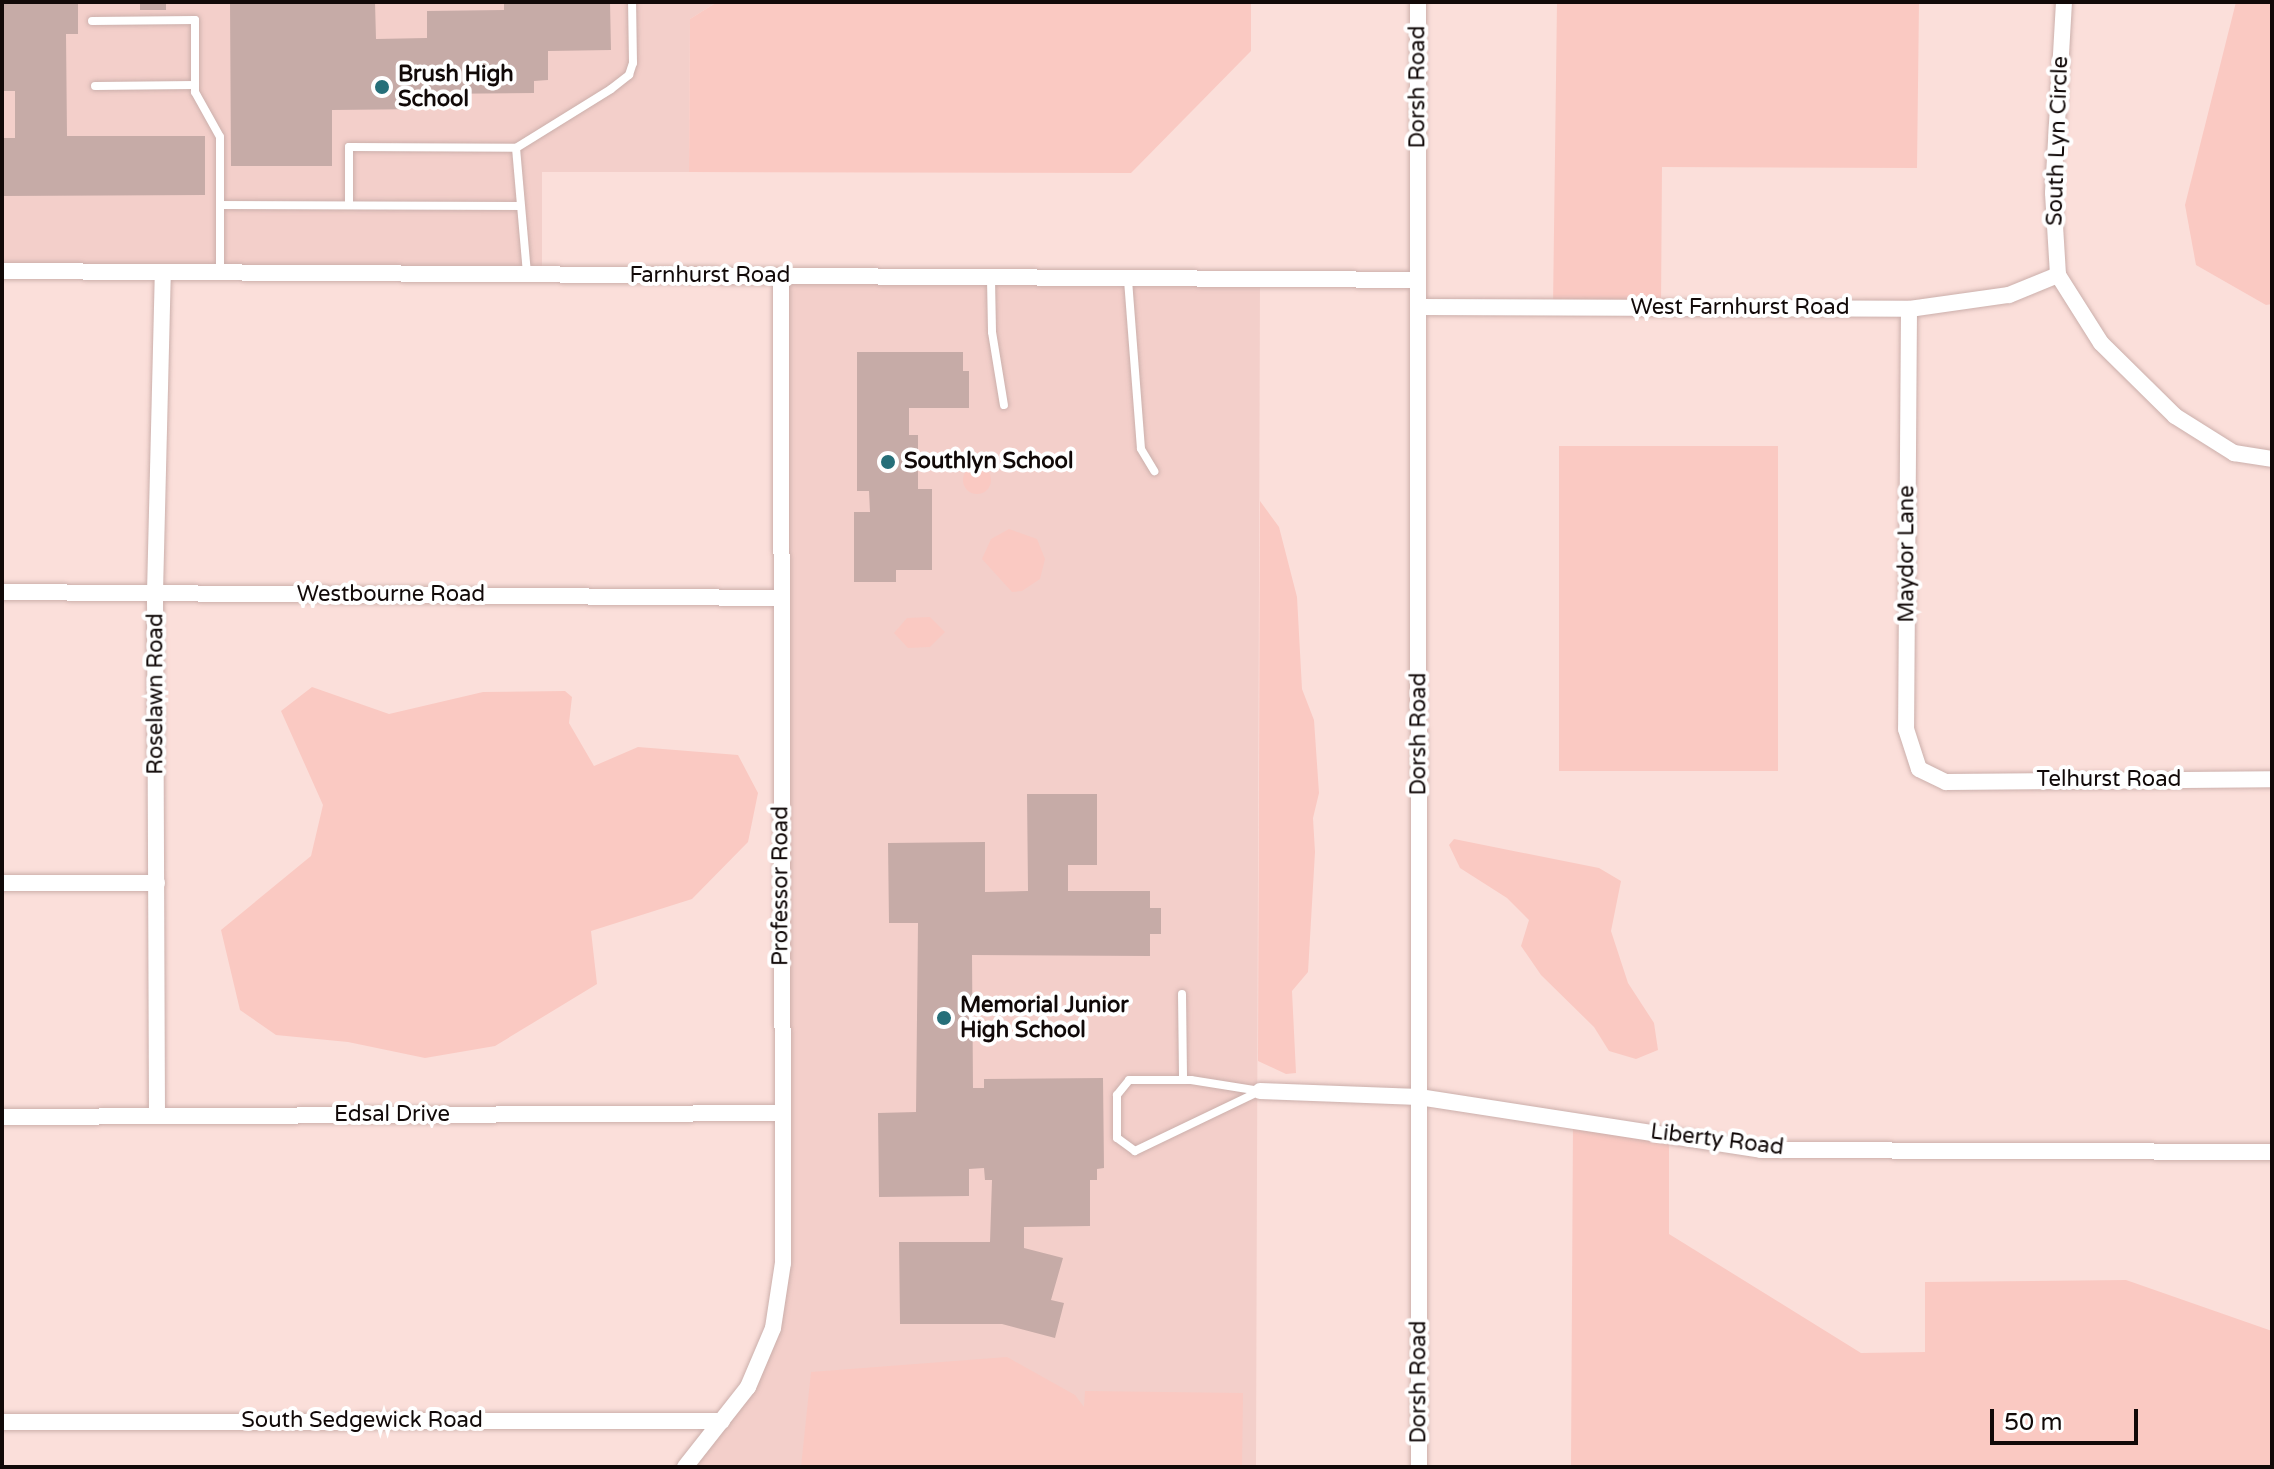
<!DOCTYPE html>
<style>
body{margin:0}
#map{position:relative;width:2274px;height:1469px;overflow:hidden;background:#fbdfda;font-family:"Varela Round",sans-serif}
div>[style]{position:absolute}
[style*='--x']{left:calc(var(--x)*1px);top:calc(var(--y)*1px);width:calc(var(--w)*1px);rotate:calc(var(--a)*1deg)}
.built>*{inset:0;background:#f3cfca}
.green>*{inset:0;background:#fac9c2;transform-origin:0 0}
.round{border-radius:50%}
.building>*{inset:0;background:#c6aba7;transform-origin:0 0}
.roads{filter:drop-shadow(0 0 2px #cbafab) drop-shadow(0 0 2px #cbafab)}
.lane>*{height:8px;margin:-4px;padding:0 4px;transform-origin:4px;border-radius:4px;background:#fff}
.street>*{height:16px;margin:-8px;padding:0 8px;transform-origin:8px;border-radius:8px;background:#fff}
.dots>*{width:22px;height:22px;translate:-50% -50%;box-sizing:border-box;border:4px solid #fff;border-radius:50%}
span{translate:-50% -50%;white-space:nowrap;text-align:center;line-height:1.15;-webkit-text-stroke:8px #fff;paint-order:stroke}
.poi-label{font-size:22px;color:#110908;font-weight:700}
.left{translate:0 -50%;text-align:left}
.street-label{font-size:22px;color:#110908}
.frame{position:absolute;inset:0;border:4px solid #110908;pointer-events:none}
.scale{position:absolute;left:1990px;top:1409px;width:148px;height:36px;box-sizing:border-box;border:4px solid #110908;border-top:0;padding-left:10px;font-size:24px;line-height:28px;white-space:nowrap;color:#110908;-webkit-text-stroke:6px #fff;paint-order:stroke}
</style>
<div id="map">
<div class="built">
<i style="clip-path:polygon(2px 2px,717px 2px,690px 19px,689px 172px,542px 172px,542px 275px,2px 271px)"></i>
<i style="clip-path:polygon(781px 277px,1260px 280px,1256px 1467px,685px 1467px,722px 1421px,773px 1328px,783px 1263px)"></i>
</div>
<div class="green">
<i style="clip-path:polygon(717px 2px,1251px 2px,1251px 51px,1131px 173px,689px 172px,690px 19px)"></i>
<i style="clip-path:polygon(1557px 2px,1919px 2px,1917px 168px,1662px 167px,1661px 308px,1553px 307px)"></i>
<i style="clip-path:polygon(2236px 2px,2272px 2px,2272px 304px,2266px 305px,2196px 265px,2185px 205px)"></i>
<i style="left:1559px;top:446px;width:219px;height:325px"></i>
<i class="round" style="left:963px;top:466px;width:28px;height:28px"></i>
<i style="clip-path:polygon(1260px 501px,1279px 527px,1297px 597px,1302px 689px,1314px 720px,1319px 793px,1313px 818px,1315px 852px,1308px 972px,1292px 991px,1296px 1073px,1286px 1074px,1258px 1061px)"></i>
<i style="clip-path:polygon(1009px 529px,1037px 539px,1045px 559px,1040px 579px,1022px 591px,1012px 592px,982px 559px,991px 539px)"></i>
<i style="clip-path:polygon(930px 617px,945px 632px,930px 647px,908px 648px,894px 633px,907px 618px)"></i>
<i style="clip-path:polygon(312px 687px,389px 714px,483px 692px,565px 691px,572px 697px,569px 723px,594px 766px,638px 747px,738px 755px,758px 793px,748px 842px,692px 899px,591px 931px,597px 984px,495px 1046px,425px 1058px,348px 1042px,276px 1035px,240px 1010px,221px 930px,311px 856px,323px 805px,281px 711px)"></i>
<i style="clip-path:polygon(1454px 839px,1599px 868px,1621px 881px,1611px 931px,1628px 983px,1654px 1023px,1658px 1050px,1636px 1059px,1609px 1051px,1594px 1027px,1541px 975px,1521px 946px,1529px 920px,1507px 898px,1460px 868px,1449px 845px)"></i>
<i style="clip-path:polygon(1573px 1121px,1669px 1135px,1669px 1234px,1861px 1353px,1925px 1352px,1925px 1282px,2126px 1280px,2272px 1331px,2272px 1467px,1571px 1467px)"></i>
<i style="clip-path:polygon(1007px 1357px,1075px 1395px,1084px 1407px,1085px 1391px,1243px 1393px,1242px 1467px,801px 1467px,811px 1372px)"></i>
</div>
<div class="building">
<i style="clip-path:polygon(2px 2px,78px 2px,78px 34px,66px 34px,67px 136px,205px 136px,205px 195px,2px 196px,2px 138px,15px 138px,15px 91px,2px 91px)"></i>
<i style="left:140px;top:2px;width:26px;height:8px"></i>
<i style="clip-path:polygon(230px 2px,375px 2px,376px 39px,427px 38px,427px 11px,504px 10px,504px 2px,610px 2px,611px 50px,548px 51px,548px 80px,534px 81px,534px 93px,427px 94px,427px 109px,332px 110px,332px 166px,231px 166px)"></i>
<i style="clip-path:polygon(857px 352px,963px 352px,963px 371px,969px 371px,969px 408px,909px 408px,909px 435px,918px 435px,918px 489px,932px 489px,932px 570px,896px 570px,896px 582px,854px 582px,854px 512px,870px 512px,869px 491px,857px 491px)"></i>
<i style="clip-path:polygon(1027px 794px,1097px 794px,1097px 865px,1068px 865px,1068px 891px,1150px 891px,1150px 908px,1161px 908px,1161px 934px,1150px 934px,1150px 956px,972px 955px,973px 1088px,984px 1088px,984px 1079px,1103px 1078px,1104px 1168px,1097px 1169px,1097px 1180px,1090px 1180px,1090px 1226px,1024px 1227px,1024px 1248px,1063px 1258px,1051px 1300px,1064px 1303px,1055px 1338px,1002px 1324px,900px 1324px,899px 1242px,990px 1242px,992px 1180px,985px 1180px,984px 1168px,969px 1169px,969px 1196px,879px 1197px,878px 1113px,916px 1112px,918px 923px,889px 923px,888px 843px,985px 842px,985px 892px,1028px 891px)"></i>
</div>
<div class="roads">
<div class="lane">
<i style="--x:92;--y:21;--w:103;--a:-0.6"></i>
<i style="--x:195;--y:20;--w:72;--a:90"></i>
<i style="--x:195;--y:92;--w:51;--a:60.9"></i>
<i style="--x:220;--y:137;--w:135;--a:90"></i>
<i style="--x:95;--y:86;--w:100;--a:-0.6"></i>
<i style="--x:516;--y:148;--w:126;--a:85"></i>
<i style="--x:221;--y:205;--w:297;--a:0.2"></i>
<i style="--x:349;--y:205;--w:58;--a:-90"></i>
<i style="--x:349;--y:147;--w:167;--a:0.3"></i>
<i style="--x:516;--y:148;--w:112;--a:-31.8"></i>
<i style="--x:611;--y:89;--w:23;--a:-38"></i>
<i style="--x:629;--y:75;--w:13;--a:-72"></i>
<i style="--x:633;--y:63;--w:61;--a:-90.9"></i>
<i style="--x:991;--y:279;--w:53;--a:88.9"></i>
<i style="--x:992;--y:332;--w:74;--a:80.7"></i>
<i style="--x:1128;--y:280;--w:169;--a:85.6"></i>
<i style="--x:1141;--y:449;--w:26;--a:59"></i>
<i style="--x:1182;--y:994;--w:86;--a:89.3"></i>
<i style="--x:1129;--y:1080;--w:62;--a:0"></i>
<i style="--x:1191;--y:1080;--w:70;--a:9.1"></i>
<i style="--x:1260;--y:1091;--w:139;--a:154.4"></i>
<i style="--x:1135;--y:1151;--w:22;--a:-144"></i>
<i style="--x:1117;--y:1138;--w:43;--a:-90"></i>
<i style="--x:1117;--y:1095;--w:19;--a:-51"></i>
</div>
<div class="street">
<i style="--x:1418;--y:2;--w:1465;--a:89.96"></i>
<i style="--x:2064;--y:2;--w:191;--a:93.3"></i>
<i style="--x:2053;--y:193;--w:82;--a:86.5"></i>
<i style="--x:2058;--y:275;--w:80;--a:57.7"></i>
<i style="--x:2101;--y:343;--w:104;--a:44.6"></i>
<i style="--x:2175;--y:416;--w:70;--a:32.1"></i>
<i style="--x:2234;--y:453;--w:38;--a:9"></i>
<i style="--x:2;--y:271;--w:1416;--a:0.36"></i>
<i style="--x:1418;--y:307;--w:491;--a:0.2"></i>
<i style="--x:1909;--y:309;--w:101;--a:-8"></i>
<i style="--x:2009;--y:295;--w:53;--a:-22.2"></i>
<i style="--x:1909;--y:309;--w:420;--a:90.4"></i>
<i style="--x:1906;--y:729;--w:42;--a:72"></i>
<i style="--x:1919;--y:769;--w:30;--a:26"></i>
<i style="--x:1946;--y:782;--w:326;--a:-0.5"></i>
<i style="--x:2;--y:592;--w:778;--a:0.44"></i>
<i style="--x:2;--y:883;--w:155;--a:0"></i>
<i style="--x:1260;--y:1091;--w:159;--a:2.2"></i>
<i style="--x:1419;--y:1097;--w:346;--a:8.8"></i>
<i style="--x:1761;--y:1150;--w:511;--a:0.22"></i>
<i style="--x:157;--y:1116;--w:523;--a:-90.22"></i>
<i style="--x:155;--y:593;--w:320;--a:-88.6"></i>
<i style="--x:2;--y:1117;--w:781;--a:-0.29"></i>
<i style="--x:2;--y:1422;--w:720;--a:-0.08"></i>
<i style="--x:685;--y:1467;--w:102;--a:-51.8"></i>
<i style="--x:748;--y:1387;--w:64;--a:-67"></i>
<i style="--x:773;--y:1328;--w:66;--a:-81.3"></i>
<i style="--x:783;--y:1263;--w:986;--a:-90.12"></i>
</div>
</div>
<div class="dots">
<i style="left:382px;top:87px;background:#266f79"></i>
<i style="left:888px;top:462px;background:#266f79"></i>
<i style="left:944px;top:1018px;background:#266f79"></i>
</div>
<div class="poi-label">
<span class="left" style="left:398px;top:87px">Brush High<br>School</span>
<span class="left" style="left:904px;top:462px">Southlyn School</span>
<span class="left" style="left:960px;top:1018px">Memorial Junior<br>High School</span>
</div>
<div class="street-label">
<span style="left:1418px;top:87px;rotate:-90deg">Dorsh Road</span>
<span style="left:2058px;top:141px;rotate:-88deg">South Lyn Circle</span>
<span style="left:710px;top:276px">Farnhurst Road</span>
<span style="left:1740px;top:308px">West Farnhurst Road</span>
<span style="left:1907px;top:554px;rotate:-90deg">Maydor Lane</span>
<span style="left:391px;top:595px">Westbourne Road</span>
<span style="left:156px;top:694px;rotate:-90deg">Roselawn Road</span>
<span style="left:1419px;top:734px;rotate:-90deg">Dorsh Road</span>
<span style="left:2109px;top:780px">Telhurst Road</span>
<span style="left:781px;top:886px;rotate:-90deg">Professor Road</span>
<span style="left:392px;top:1115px">Edsal Drive</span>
<span style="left:1717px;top:1140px;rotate:7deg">Liberty Road</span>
<span style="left:1419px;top:1382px;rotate:-90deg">Dorsh Road</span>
<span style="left:362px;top:1421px">South Sedgewick Road</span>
</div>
<div class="frame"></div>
<div class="scale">50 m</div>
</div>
